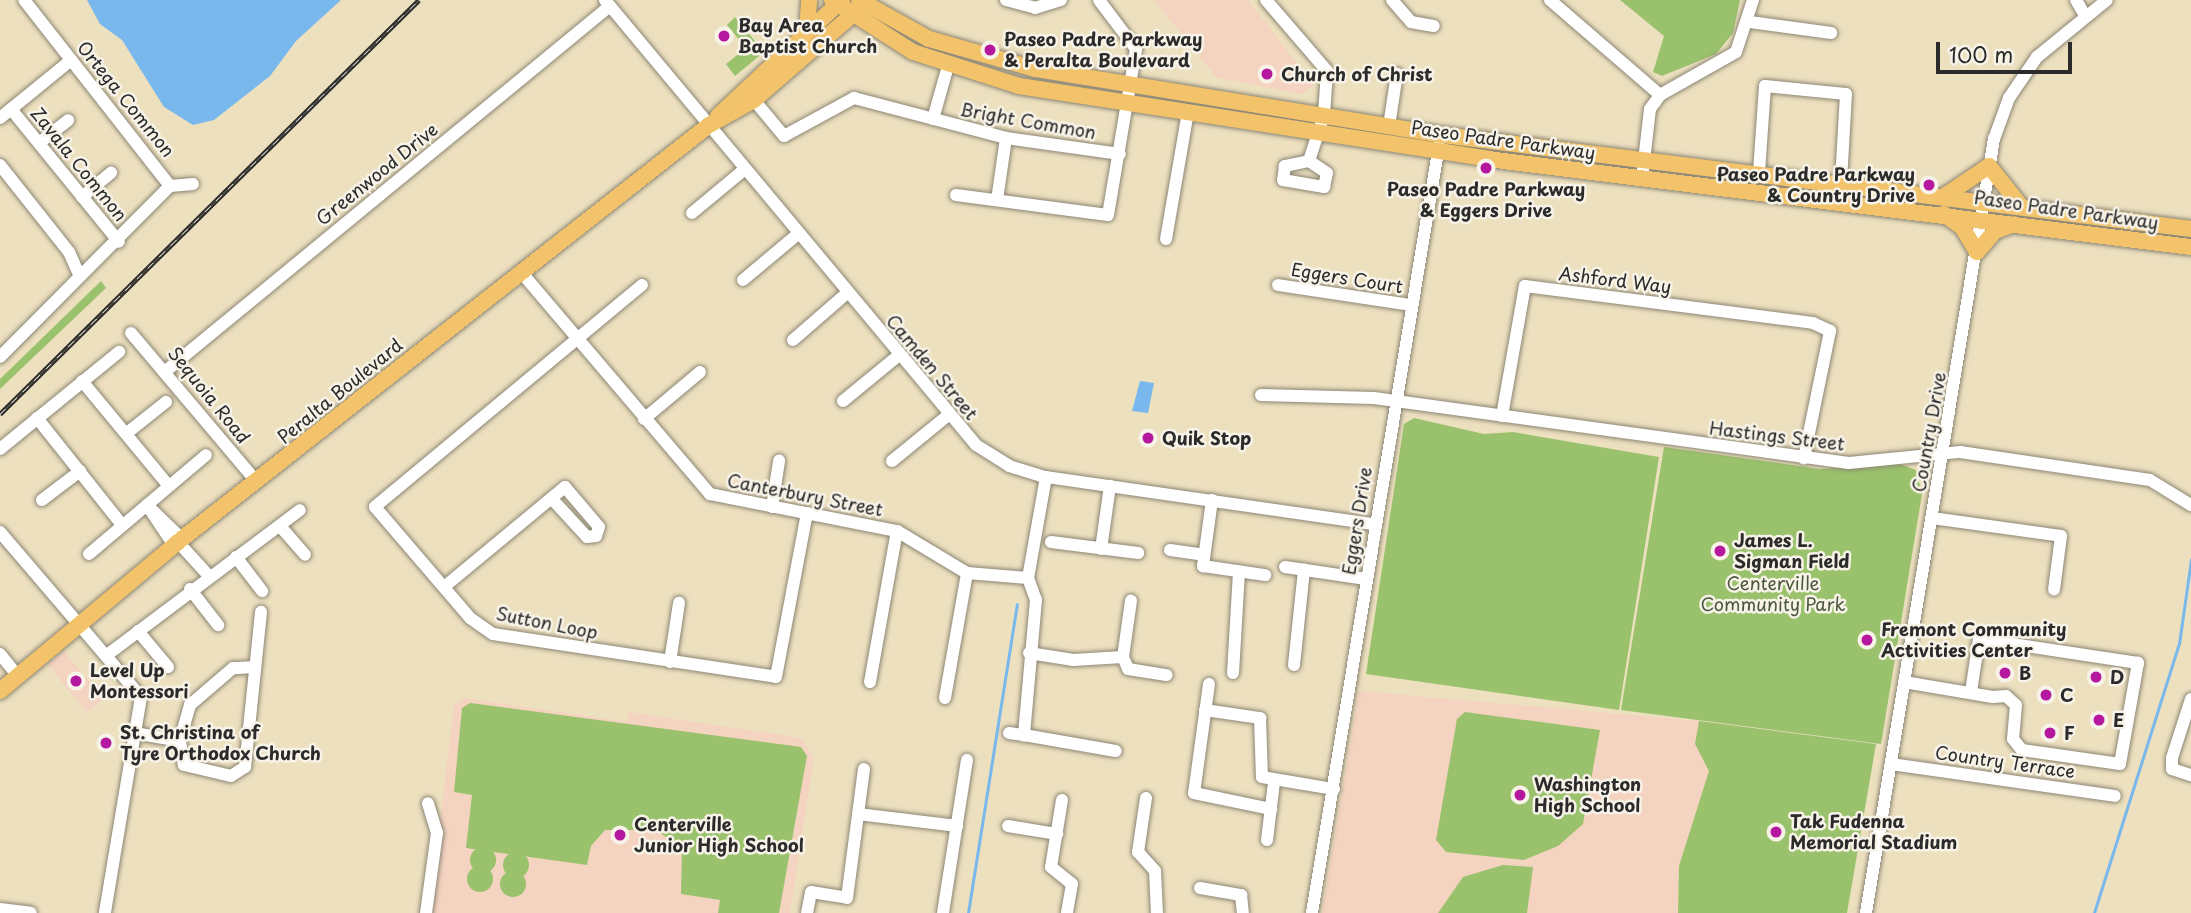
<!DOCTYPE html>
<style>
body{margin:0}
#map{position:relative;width:2191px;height:913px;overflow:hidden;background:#ede0bf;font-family:"Playpen Sans",sans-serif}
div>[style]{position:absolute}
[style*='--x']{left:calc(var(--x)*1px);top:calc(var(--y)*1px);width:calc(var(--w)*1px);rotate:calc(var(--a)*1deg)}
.built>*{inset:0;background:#f4d3c0;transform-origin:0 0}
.green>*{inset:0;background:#9ac16c}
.round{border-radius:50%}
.water>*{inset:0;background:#78b8ec}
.stream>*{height:2.5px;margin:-1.25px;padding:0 1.25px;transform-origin:1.25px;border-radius:1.25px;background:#78b8ec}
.roads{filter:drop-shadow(0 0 2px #8c8675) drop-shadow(0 0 2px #8c8675)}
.minor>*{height:12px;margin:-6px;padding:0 6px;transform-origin:6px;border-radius:6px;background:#fff}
.major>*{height:16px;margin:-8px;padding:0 8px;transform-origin:8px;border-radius:8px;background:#f2c36a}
.rail>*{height:5px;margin-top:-2.5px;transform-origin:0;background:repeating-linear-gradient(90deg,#f7f3e8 0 8px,#2b2b2b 0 16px);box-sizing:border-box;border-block:2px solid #2b2b2b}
.dots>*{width:19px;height:19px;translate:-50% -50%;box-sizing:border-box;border:4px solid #f7f3e8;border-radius:50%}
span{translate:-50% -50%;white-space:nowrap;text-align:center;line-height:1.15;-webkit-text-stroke:5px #f7f3e8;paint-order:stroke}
.poi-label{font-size:18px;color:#2b2b2b;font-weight:700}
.left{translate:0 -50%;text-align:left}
.right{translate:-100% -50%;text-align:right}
.street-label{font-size:18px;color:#2b2b2b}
.park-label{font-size:18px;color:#4c583e}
.scale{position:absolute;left:1936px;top:42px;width:136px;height:32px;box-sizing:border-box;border:4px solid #2b2b2b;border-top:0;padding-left:9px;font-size:21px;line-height:24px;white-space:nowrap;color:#2b2b2b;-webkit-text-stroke:5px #f7f3e8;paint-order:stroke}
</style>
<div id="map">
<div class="built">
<i style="clip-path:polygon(1154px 0,1248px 0,1314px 86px,1301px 94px,1216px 77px)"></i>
<i style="left:64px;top:651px;width:62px;height:21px;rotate:51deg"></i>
<i style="clip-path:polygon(1359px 691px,1699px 721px,1695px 744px,1709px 771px,1678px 874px,1678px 913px,1322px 913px)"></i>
<i style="clip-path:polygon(464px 698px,627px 722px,629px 712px,801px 738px,814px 757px,790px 913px,429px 913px,454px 705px)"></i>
</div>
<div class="green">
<i style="clip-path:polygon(1620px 0,1740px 0,1733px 33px,1716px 54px,1662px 76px,1653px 72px,1664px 36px)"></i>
<i style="clip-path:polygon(735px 17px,764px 52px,735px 76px,726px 64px,746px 48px,727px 25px)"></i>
<i style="clip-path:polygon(101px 281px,106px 288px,0 389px,0 379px)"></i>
<i style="clip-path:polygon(1414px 418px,1484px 434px,1513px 432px,1659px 457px,1619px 710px,1366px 674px,1404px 424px)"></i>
<i style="clip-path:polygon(1664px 447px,1820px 469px,1900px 464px,1916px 470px,1922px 494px,1881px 744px,1621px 710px)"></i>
<i style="clip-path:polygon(470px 703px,801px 747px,807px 756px,779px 913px,718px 913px,720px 900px,681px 894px,682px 848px,656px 830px,605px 830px,591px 846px,587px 865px,466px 848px,472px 795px,454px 792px,462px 708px)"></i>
<i style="clip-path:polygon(1465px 712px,1600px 730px,1583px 824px,1558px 846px,1524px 860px,1446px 852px,1436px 840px,1457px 719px)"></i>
<i style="clip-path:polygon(1699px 721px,1876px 744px,1847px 913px,1678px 913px,1679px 866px,1709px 771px,1695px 744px)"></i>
<i class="round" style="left:470px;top:847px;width:26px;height:26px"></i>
<i class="round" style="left:503px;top:852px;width:26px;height:26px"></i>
<i style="clip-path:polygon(1503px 865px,1533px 867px,1527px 913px,1438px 913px,1463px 877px)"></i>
<i class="round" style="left:467px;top:866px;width:26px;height:26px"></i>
<i class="round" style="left:500px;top:871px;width:26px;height:26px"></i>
</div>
<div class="water">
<i style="clip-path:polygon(87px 0,341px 0,296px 41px,270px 76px,214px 120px,193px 125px,164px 107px,122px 40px,100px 24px)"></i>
<i style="clip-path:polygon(1140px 381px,1154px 383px,1148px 413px,1132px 411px)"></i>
</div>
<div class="stream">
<i style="--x:968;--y:913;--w:312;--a:-81"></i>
<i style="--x:2094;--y:913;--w:282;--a:-72.5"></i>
<i style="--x:2179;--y:644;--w:85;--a:-81.9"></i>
</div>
<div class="roads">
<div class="minor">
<i style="--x:605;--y:0;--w:579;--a:50.18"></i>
<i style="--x:976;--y:445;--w:39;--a:32"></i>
<i style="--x:1009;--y:466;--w:39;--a:17"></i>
<i style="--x:1046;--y:477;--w:330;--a:8.2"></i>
<i style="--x:1006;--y:0;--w:30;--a:15"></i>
<i style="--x:1035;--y:8;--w:27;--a:-17"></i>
<i style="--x:1266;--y:0;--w:94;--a:49.3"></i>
<i style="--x:1327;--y:71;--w:44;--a:93.9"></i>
<i style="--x:1324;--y:115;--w:48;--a:108.1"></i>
<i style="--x:1309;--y:161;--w:25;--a:168"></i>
<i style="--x:1285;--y:166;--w:14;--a:98"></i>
<i style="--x:1283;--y:180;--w:42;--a:9.7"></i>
<i style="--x:1324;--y:187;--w:14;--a:-78"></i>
<i style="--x:1327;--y:173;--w:22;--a:-146"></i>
<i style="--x:1392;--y:0;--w:29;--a:49"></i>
<i style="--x:1411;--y:22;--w:23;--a:10"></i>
<i style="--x:1550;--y:0;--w:145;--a:40.8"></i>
<i style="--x:2076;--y:0;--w:16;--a:60"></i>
<i style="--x:1750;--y:22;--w:82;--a:7.7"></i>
<i style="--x:754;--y:100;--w:47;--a:50.2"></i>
<i style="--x:784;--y:136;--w:80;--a:-28.5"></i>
<i style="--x:854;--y:98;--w:157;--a:14.7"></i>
<i style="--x:1006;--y:138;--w:115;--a:8"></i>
<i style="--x:11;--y:109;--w:171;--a:50.9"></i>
<i style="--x:0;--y:118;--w:92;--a:-39.2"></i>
<i style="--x:933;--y:119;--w:55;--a:-74.2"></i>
<i style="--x:1389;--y:126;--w:53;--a:-81.3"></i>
<i style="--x:39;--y:143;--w:37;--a:-38"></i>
<i style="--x:0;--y:165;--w:111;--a:51.6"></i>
<i style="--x:69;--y:252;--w:24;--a:66"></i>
<i style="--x:1759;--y:172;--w:86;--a:-86"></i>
<i style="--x:1765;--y:86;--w:81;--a:5.6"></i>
<i style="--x:1846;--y:94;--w:88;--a:93.3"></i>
<i style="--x:1642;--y:178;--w:69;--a:-83.4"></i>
<i style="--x:1650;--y:109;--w:17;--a:-54"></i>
<i style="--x:1660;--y:95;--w:87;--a:-29.5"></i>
<i style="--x:1736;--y:52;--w:55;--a:-71.9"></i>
<i style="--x:170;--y:186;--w:23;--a:-5"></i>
<i style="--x:956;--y:195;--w:153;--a:7.5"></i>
<i style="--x:1108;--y:215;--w:168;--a:-80.4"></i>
<i style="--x:1136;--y:49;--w:61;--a:-127.1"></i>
<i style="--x:82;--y:197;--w:38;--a:-40"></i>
<i style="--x:997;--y:200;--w:63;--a:-81.7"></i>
<i style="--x:692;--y:213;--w:69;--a:-39.7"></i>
<i style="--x:1166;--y:239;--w:130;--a:-80.2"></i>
<i style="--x:521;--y:272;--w:292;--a:49.6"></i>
<i style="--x:710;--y:494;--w:191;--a:11.2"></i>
<i style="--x:897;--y:531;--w:82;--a:31"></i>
<i style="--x:967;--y:573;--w:61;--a:4.7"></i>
<i style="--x:743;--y:280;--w:73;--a:-40"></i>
<i style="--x:642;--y:285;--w:347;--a:140.3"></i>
<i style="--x:375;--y:507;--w:146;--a:49.4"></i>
<i style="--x:470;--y:618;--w:28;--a:35"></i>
<i style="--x:493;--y:634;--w:286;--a:8.6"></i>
<i style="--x:776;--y:677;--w:167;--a:-79.3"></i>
<i style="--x:1278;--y:285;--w:134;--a:8.6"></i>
<i style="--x:131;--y:333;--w:195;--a:49.8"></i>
<i style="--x:793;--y:340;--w:72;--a:-41"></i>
<i style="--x:0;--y:357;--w:241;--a:-45.2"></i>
<i style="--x:170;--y:186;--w:236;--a:-128.1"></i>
<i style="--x:167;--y:370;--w:573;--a:-39.41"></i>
<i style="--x:82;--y:381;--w:136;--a:50.4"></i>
<i style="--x:1261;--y:395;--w:113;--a:1.5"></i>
<i style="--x:1374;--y:398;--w:479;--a:7.8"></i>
<i style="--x:1849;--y:463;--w:112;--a:-5.7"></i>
<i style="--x:1960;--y:452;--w:192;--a:8.4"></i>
<i style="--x:2150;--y:480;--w:48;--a:31.4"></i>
<i style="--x:843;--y:401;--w:72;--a:-39.4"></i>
<i style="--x:1502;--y:416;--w:132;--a:-80"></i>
<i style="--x:1525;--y:286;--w:290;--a:7.3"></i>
<i style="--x:1813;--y:323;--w:19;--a:25"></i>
<i style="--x:1830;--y:331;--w:130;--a:101.6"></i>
<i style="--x:37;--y:418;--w:137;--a:51.5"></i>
<i style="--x:644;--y:419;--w:73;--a:-40"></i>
<i style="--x:127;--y:433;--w:50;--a:-38.5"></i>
<i style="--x:0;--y:449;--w:154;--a:-39.2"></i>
<i style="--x:892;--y:461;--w:71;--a:-39.3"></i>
<i style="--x:1046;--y:477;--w:103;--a:100.1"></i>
<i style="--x:1028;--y:578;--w:23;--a:70"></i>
<i style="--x:1036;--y:600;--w:136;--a:95.1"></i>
<i style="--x:1024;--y:735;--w:93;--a:9.9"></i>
<i style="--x:42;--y:500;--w:48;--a:-37.3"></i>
<i style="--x:1212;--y:500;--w:67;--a:97.8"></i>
<i style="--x:1203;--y:566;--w:63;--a:8.3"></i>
<i style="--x:147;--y:505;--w:50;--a:44.2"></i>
<i style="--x:147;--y:505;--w:50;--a:56.3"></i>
<i style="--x:772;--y:507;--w:47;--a:-81.3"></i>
<i style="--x:1932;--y:518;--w:130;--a:7.9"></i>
<i style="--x:2061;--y:536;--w:54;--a:97.4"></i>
<i style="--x:280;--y:526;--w:38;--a:49"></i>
<i style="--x:0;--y:532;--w:217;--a:49.5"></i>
<i style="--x:141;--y:697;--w:219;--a:99.5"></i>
<i style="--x:178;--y:542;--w:45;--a:47.7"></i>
<i style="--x:1051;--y:542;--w:88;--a:7.2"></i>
<i style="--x:1101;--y:549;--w:64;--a:-81.9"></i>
<i style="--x:1170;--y:550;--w:34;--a:8"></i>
<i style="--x:89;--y:554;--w:153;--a:-40.2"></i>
<i style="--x:236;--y:557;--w:43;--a:52.6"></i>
<i style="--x:1285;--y:567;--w:82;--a:8.4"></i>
<i style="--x:444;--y:587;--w:157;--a:-39.6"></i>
<i style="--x:565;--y:487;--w:52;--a:49.6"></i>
<i style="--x:599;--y:527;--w:9;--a:108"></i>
<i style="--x:596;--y:536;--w:9;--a:174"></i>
<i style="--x:587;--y:537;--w:52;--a:-132.6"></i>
<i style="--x:190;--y:589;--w:46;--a:52.1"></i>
<i style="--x:138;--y:631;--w:47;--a:50.2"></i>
<i style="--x:1029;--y:653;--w:45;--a:9"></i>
<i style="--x:1073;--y:660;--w:50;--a:-3.4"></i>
<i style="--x:1123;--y:657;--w:13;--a:67"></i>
<i style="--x:1128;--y:669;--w:39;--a:9"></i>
<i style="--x:0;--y:654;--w:28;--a:51"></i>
<i style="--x:107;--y:655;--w:241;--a:-36.9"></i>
<i style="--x:1123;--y:657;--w:57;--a:-81.9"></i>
<i style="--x:670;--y:662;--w:60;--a:-81.3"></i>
<i style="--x:1294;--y:665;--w:96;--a:-84"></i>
<i style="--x:255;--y:667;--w:22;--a:177"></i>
<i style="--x:233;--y:668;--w:57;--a:139.3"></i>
<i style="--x:190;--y:705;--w:37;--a:106"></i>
<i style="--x:180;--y:741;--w:24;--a:81"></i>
<i style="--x:184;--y:765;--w:48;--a:13.2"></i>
<i style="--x:231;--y:776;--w:17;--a:-33"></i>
<i style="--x:245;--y:767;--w:156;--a:-84.1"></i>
<i style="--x:1233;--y:673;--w:102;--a:-86.6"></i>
<i style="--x:870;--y:682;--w:153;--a:-79.9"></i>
<i style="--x:1904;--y:682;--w:90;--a:9.6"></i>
<i style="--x:1993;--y:697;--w:13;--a:-4"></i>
<i style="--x:2006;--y:696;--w:13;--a:42"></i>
<i style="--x:2016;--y:705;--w:34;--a:95"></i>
<i style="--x:2013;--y:739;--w:14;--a:51"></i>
<i style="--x:2022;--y:750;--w:99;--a:8.1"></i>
<i style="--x:2120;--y:764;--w:103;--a:-79.9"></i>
<i style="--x:2138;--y:663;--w:161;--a:-171.4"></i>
<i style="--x:1979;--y:639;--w:54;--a:98.6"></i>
<i style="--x:1209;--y:684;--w:110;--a:97.8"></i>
<i style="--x:1194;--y:793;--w:79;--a:11.7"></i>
<i style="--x:945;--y:698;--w:127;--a:-80"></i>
<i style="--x:2191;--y:699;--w:62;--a:107.9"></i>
<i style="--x:2172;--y:758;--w:11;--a:90"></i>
<i style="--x:2172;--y:769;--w:20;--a:18"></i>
<i style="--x:1205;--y:710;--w:56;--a:8.3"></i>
<i style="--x:1260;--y:718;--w:59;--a:88.1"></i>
<i style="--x:1262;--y:777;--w:73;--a:9.5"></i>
<i style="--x:1009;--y:733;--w:15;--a:8"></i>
<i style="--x:140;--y:734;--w:41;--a:9.9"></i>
<i style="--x:1891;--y:764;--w:226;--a:8.1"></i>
<i style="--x:1146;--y:798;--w:55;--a:98.4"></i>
<i style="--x:1138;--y:852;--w:25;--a:48"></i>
<i style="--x:1155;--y:871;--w:42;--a:87.3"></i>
<i style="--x:1062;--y:800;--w:68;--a:99.3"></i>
<i style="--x:1051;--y:867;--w:27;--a:39"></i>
<i style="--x:1072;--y:884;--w:29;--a:100"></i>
<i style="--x:858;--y:814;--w:100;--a:6.9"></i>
<i style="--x:1008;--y:826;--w:50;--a:9.3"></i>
<i style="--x:1267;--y:840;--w:58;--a:-83.1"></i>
<i style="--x:1200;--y:888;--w:42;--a:9.7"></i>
<i style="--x:1241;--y:895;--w:18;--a:84"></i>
<i style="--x:0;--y:909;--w:31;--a:7"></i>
<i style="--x:426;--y:913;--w:81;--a:-82.2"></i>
<i style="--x:437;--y:833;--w:31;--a:-107"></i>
<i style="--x:807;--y:913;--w:21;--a:-79"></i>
<i style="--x:811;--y:892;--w:36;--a:9"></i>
<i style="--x:847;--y:898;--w:130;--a:-82.5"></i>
<i style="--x:943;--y:913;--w:155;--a:-81.1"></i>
<i style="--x:1312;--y:913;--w:778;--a:-80.61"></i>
<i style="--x:1866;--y:913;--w:785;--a:-80.61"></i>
<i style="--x:1994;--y:139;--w:44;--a:-69.9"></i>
<i style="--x:2009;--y:98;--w:50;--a:-55.7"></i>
<i style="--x:2037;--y:57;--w:90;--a:-39.2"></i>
</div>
<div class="major">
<i style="--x:832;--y:0;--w:96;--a:32.7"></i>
<i style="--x:913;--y:52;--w:111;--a:17.8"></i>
<i style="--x:1019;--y:86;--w:475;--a:8.8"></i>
<i style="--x:1488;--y:159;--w:708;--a:7.14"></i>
<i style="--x:859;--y:0;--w:80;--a:29.1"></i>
<i style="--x:929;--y:39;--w:110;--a:15.8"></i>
<i style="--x:1035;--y:69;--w:413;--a:9.2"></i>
<i style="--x:1443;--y:135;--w:754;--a:7.16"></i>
<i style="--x:807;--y:31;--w:31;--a:-86"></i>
<i style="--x:718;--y:116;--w:170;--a:-43.1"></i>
<i style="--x:1946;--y:195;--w:52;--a:-34"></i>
<i style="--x:1989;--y:166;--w:50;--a:51.5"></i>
<i style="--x:1944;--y:214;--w:22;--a:36"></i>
<i style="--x:1962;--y:227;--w:29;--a:59"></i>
<i style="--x:1977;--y:252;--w:28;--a:-49"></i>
<i style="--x:1995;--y:231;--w:20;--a:-20"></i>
<i style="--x:0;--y:691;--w:232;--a:-39.9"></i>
<i style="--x:178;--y:542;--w:675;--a:-38.14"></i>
<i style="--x:709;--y:125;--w:51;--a:-29.1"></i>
<i style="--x:754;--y:100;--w:138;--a:-40.9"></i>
</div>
</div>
<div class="rail">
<i style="--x:0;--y:414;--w:589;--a:-44.66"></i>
</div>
<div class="dots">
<i style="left:724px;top:36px;background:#b5179e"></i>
<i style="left:990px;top:50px;background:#b5179e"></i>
<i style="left:1267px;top:74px;background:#b5179e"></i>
<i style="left:1486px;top:168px;background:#b5179e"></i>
<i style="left:1929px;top:185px;background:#b5179e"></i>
<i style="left:1148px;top:438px;background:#b5179e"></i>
<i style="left:1720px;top:551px;background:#b5179e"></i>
<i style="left:1867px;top:640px;background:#b5179e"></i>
<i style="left:2005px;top:673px;background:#b5179e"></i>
<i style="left:2096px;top:677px;background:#b5179e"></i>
<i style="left:76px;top:681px;background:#b5179e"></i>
<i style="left:2046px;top:695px;background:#b5179e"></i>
<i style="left:2099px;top:720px;background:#b5179e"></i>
<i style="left:2050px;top:733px;background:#b5179e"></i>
<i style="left:106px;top:743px;background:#b5179e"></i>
<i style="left:1520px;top:795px;background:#b5179e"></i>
<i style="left:1776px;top:832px;background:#b5179e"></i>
<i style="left:620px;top:835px;background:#b5179e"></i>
</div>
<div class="poi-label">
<span class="left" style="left:738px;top:36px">Bay Area<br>Baptist Church</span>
<span class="left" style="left:1004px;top:50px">Paseo Padre Parkway<br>&amp; Peralta Boulevard</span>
<span class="left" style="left:1281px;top:74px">Church of Christ</span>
<span class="right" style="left:1915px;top:185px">Paseo Padre Parkway<br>&amp; Country Drive</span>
<span style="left:1486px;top:200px">Paseo Padre Parkway<br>&amp; Eggers Drive</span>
<span class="left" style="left:1162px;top:438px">Quik Stop</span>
<span class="left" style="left:1734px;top:551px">James L.<br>Sigman Field</span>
<span class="left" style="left:1881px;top:640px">Fremont Community<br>Activities Center</span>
<span class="left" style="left:90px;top:681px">Level Up<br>Montessori</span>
<span class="left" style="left:2019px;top:673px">B</span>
<span class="left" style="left:2110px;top:677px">D</span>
<span class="left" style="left:2060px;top:695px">C</span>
<span class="left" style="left:2113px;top:720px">E</span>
<span class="left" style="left:120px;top:743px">St. Christina of<br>Tyre Orthodox Church</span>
<span class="left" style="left:2064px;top:733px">F</span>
<span class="left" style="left:1534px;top:795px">Washington<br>High School</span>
<span class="left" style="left:1790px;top:832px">Tak Fudenna<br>Memorial Stadium</span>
<span class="left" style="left:634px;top:835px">Centerville<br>Junior High School</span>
</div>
<div class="street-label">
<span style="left:126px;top:99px;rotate:51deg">Ortega Common</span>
<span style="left:1028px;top:121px;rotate:10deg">Bright Common</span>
<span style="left:1503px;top:140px;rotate:8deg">Paseo Padre Parkway</span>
<span style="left:79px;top:164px;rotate:51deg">Zavala Common</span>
<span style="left:377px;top:174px;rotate:-39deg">Greenwood Drive</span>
<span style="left:2066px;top:210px;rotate:8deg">Paseo Padre Parkway</span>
<span style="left:1347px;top:278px;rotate:9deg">Eggers Court</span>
<span style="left:1615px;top:280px;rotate:7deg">Ashford Way</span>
<span style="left:932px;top:367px;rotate:50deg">Camden Street</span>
<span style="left:340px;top:391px;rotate:-39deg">Peralta Boulevard</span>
<span style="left:209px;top:395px;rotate:51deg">Sequoia Road</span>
<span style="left:1929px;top:432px;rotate:-80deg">Country Drive</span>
<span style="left:1777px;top:436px;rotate:7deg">Hastings Street</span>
<span style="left:805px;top:495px;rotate:11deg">Canterbury Street</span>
<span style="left:1357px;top:521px;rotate:-81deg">Eggers Drive</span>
<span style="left:547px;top:623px;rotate:11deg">Sutton Loop</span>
<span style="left:2005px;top:762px;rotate:8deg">Country Terrace</span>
</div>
<div class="park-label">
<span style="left:1773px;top:594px">Centerville<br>Community Park</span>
</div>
<div class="scale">100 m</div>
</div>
